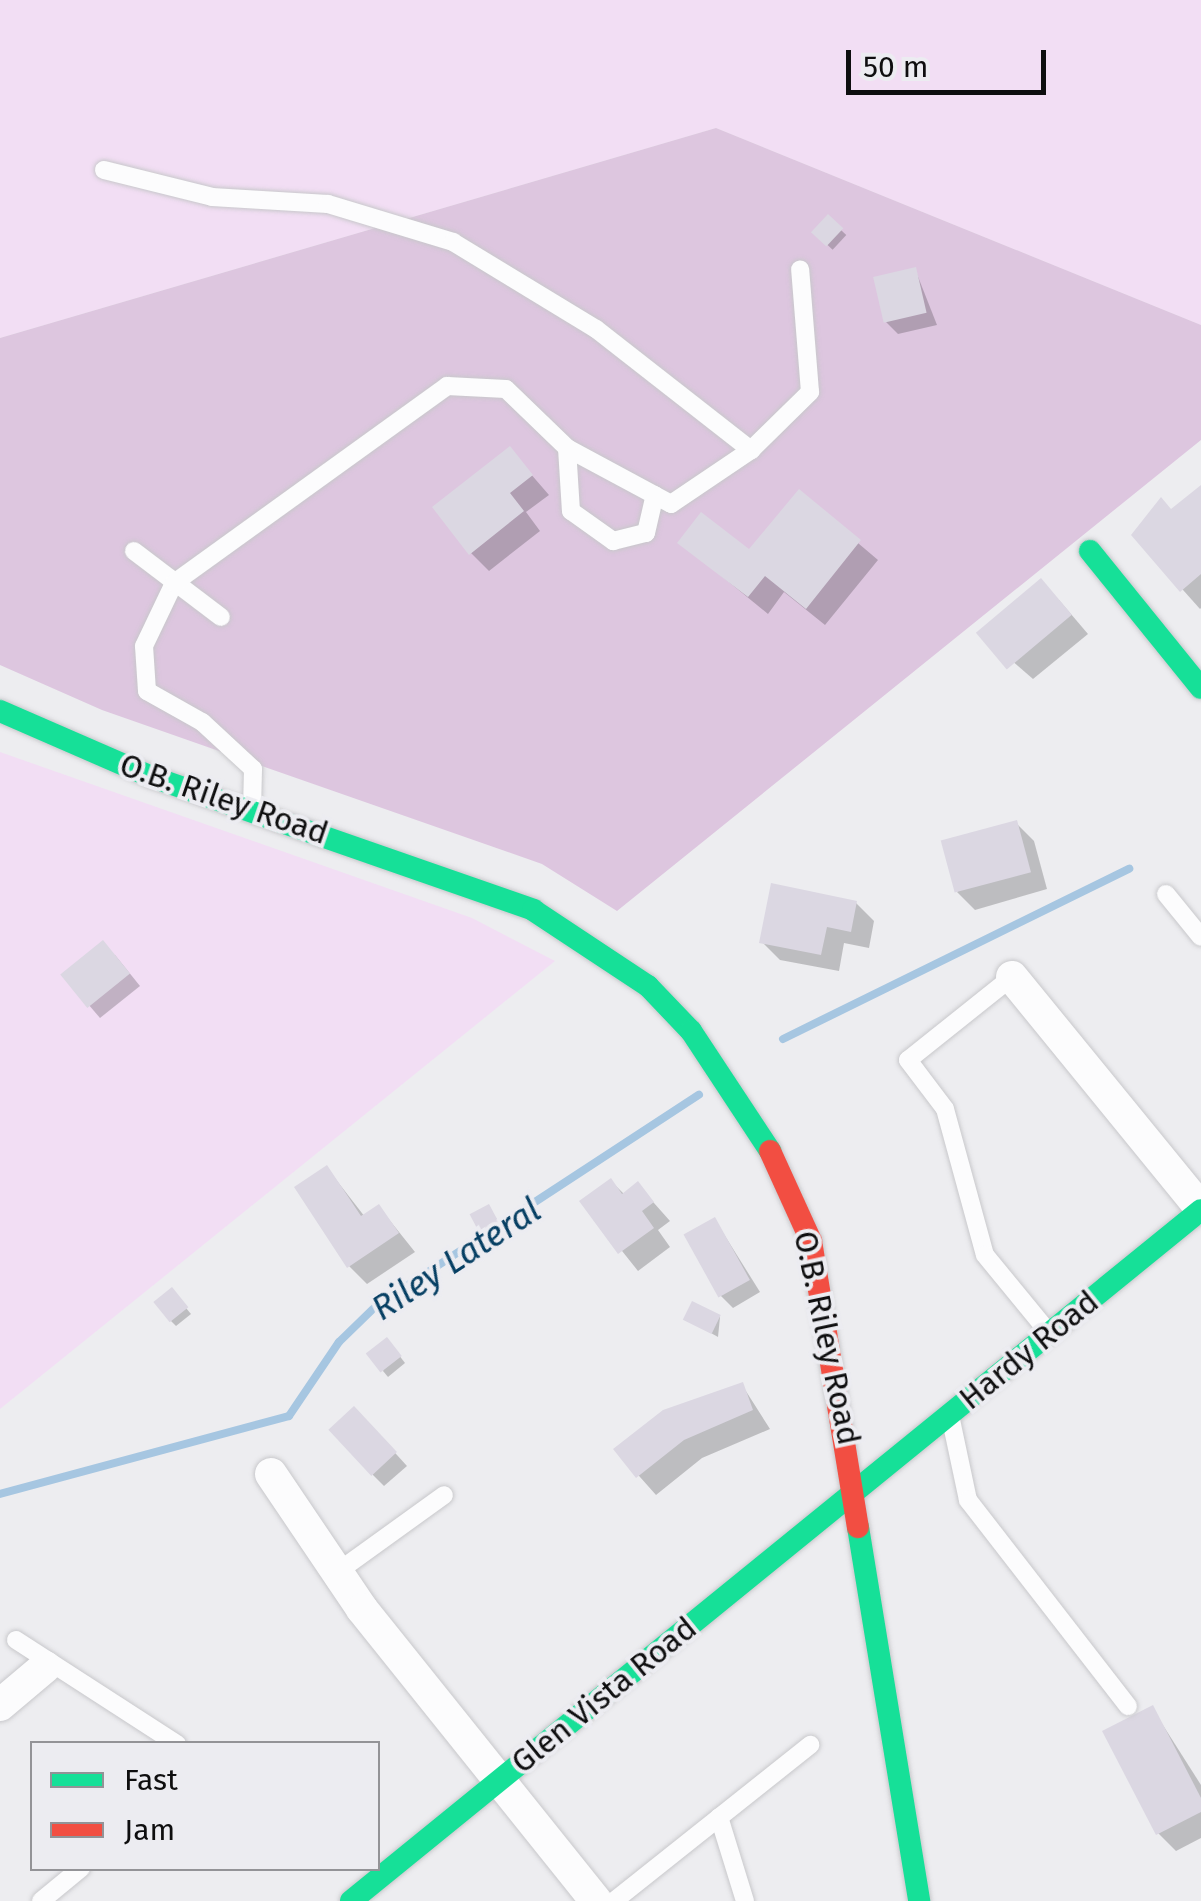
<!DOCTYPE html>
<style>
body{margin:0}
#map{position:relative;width:1201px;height:1901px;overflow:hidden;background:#ededf0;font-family:"Fira Sans",sans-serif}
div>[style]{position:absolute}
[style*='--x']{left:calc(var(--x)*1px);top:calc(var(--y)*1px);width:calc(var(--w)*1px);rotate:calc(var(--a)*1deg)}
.green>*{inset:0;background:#f2def4}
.forest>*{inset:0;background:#ddc6df}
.shadow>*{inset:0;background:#0003;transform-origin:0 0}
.stream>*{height:8px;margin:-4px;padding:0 4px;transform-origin:4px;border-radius:4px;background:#a6c6e1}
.building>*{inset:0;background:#dbd7e2;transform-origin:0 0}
.roads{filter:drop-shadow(0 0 2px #c8c8cb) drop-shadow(0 0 2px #c8c8cb)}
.lane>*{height:18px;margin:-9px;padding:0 9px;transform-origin:9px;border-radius:9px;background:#fcfcfd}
.street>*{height:32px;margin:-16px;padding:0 16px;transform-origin:16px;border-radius:16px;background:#fcfcfd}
.fast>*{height:22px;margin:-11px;padding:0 11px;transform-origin:11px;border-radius:11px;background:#16e098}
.jam>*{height:22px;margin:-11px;padding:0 11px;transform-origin:11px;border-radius:11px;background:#f24e42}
span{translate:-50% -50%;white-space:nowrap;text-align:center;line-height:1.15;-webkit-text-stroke:8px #ececf1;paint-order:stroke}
.street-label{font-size:32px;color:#0e0e0f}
.water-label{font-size:35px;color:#063f63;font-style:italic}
.legend{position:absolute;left:30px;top:1741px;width:350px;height:130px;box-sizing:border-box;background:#ececf1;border:2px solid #939397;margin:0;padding:12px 18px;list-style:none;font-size:30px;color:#0e0e0f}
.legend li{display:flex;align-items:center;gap:20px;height:50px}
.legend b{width:50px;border:2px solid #939397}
.scale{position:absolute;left:846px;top:50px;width:200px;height:45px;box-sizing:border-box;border:5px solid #0e0e0f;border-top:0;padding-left:12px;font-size:30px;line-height:35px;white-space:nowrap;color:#0e0e0f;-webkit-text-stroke:8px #ececf1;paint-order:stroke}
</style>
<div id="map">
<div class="green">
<i style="clip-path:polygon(0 0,1201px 0,1201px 325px,716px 128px,0 338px)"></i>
<i style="clip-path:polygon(0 752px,472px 918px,555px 961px,0 1409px)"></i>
</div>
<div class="forest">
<i style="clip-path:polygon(716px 128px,1201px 325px,1201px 440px,617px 911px,542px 864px,102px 710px,0 665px,0 338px)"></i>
</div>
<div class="shadow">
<i style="left:828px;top:218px;width:25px;height:20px;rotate:43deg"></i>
<i style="clip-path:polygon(915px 269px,937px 325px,898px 334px,886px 322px)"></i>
<i style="clip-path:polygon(510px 450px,549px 495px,526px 512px,540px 531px,489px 571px,471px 553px)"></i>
<i style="clip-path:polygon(799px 493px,878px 560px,825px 625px,784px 592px,768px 614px,681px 543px,749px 553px)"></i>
<i style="clip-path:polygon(1201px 501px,1201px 608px,1200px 609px,1134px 535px)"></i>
<i style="clip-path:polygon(1059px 600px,1088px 634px,1033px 679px,980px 633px)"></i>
<i style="clip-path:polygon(1016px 823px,1034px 841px,1047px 889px,975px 910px,957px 892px)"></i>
<i style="clip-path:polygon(856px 903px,874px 921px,869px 948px,844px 943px,839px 971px,780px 960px,762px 942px)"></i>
<i style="clip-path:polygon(115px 955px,140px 986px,100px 1018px,64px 976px)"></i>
<i style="clip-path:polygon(327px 1168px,365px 1217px,379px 1207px,415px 1252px,367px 1284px,349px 1266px)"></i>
<i style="clip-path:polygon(611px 1181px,625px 1195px,638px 1185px,670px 1221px,658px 1230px,670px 1247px,638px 1271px,583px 1202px)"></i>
<i style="clip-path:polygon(489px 1207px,506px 1234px,489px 1243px,484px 1237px)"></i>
<i style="clip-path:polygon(715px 1220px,760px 1292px,733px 1308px,721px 1296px)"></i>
<i style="clip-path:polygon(176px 1296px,191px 1314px,176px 1326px,171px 1321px)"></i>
<i style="clip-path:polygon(720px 1317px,718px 1337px,686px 1319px)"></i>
<i style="clip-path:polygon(392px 1346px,405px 1363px,388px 1377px,383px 1371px)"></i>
<i style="clip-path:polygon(742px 1385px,770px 1429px,702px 1458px,656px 1495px,616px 1450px)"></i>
<i style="clip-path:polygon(366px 1421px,407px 1466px,384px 1486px,373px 1475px)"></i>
<i style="clip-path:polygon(1152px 1708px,1201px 1785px,1201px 1838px,1176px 1851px,1158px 1833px)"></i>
</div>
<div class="stream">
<i style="--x:783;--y:1039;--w:386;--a:-26.2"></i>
<i style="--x:0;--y:1494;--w:299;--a:-15.1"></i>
<i style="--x:289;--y:1416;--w:89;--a:-56"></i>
<i style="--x:339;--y:1342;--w:52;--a:-44.2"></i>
<i style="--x:376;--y:1306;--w:386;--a:-33.2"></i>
</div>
<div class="building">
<i style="left:828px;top:214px;width:21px;height:25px;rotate:43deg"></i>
<i style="left:916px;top:267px;width:47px;height:44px;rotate:77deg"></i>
<i style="clip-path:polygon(510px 446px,533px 475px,510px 493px,524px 511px,469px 555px,432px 507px)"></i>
<i style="clip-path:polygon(1201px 485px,1201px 574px,1180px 592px,1131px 535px,1161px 497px,1171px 509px)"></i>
<i style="clip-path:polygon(799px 489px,861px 540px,806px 609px,765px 576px,748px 597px,677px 543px,701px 512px,749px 549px)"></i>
<i style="left:1041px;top:578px;width:48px;height:85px;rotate:50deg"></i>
<i style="left:1017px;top:820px;width:54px;height:79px;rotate:75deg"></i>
<i style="clip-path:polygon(771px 883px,857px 901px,851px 932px,827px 927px,821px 955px,759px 943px)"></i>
<i style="left:103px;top:940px;width:43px;height:55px;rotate:51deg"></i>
<i style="clip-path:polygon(327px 1165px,361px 1216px,379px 1204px,399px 1233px,347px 1268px,294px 1187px)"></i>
<i style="clip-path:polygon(611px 1178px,622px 1194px,638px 1181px,654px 1202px,642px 1211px,654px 1228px,618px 1254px,579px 1201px)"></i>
<i style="left:489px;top:1204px;width:27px;height:22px;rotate:62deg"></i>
<i style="left:715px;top:1217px;width:72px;height:36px;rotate:61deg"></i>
<i style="left:172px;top:1287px;width:26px;height:24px;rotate:51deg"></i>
<i style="left:692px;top:1301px;width:32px;height:21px;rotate:26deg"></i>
<i style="left:387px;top:1337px;width:24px;height:27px;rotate:52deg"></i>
<i style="clip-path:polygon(743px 1382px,753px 1410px,684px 1440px,636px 1478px,613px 1449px,663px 1410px)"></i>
<i style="left:354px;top:1406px;width:63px;height:35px;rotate:47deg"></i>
<i style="clip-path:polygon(1153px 1705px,1201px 1798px,1201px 1812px,1156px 1835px,1102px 1731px)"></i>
</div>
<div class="roads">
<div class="lane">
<i style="--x:104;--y:170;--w:111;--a:14"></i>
<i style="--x:212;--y:197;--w:116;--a:3.5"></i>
<i style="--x:328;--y:204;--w:131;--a:16.9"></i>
<i style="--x:453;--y:242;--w:167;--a:31.3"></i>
<i style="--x:596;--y:329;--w:197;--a:38"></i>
<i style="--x:567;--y:448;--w:63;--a:86.4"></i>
<i style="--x:571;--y:511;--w:52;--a:35.5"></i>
<i style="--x:613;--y:541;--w:34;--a:-14"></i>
<i style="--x:646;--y:533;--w:39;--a:-77"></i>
<i style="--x:134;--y:551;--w:109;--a:37.2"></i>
<i style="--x:252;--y:810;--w:41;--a:-88.6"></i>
<i style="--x:253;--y:769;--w:69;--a:-137.3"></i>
<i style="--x:202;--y:722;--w:63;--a:-150.6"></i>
<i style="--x:147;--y:691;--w:45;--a:-93.8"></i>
<i style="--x:144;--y:646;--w:70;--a:-64.5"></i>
<i style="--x:174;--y:583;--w:337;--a:-35.8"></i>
<i style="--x:447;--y:386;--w:59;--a:2.9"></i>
<i style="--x:506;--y:389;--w:85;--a:44"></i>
<i style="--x:567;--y:448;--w:118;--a:28.3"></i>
<i style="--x:671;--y:504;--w:97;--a:-34"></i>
<i style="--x:751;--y:450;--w:83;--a:-44.5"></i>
<i style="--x:810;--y:392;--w:123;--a:-94.6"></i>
<i style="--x:1166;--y:894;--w:55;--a:50.9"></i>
<i style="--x:1012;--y:977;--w:133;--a:141.4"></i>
<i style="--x:908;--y:1060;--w:61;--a:52.9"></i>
<i style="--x:945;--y:1109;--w:151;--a:74.7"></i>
<i style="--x:985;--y:1255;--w:101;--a:50.6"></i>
<i style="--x:951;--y:1420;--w:82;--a:78"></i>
<i style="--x:968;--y:1500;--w:261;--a:52.2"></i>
<i style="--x:336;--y:1573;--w:133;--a:-35.8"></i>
<i style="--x:16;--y:1640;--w:192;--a:32.9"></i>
<i style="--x:719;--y:1817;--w:88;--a:72.8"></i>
<i style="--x:41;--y:1901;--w:52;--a:-39.5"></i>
<i style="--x:614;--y:1901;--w:251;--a:-38.5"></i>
</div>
<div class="street">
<i style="--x:1012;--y:977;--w:299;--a:50.8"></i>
<i style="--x:271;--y:1474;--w:163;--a:56"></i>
<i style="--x:362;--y:1609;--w:374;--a:51.3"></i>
<i style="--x:0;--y:1705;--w:59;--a:-40.2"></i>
</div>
<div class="fast">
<i style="--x:1090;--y:551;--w:176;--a:51"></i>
<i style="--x:0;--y:711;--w:166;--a:23.5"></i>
<i style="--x:152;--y:777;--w:404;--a:19.2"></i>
<i style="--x:533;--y:910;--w:138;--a:33.5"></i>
<i style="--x:648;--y:986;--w:62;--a:46.3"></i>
<i style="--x:691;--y:1031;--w:144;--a:56.6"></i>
<i style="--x:858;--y:1527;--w:379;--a:80.7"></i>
<i style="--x:351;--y:1901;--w:1095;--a:-39.11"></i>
</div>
<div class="jam">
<i style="--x:770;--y:1151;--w:99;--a:65.5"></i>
<i style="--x:811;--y:1241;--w:290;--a:80.7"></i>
</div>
</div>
<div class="street-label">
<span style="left:224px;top:799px;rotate:19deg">O.B. Riley Road</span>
<span style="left:827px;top:1338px;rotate:78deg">O.B. Riley Road</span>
<span style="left:1029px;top:1350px;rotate:-39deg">Hardy Road</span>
<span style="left:604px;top:1695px;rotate:-39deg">Glen Vista Road</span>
</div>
<div class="water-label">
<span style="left:456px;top:1259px;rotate:-33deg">Riley Lateral</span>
</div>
<ul class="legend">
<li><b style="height:12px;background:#16e098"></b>Fast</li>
<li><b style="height:12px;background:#f24e42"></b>Jam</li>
</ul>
<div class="scale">50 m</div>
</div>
